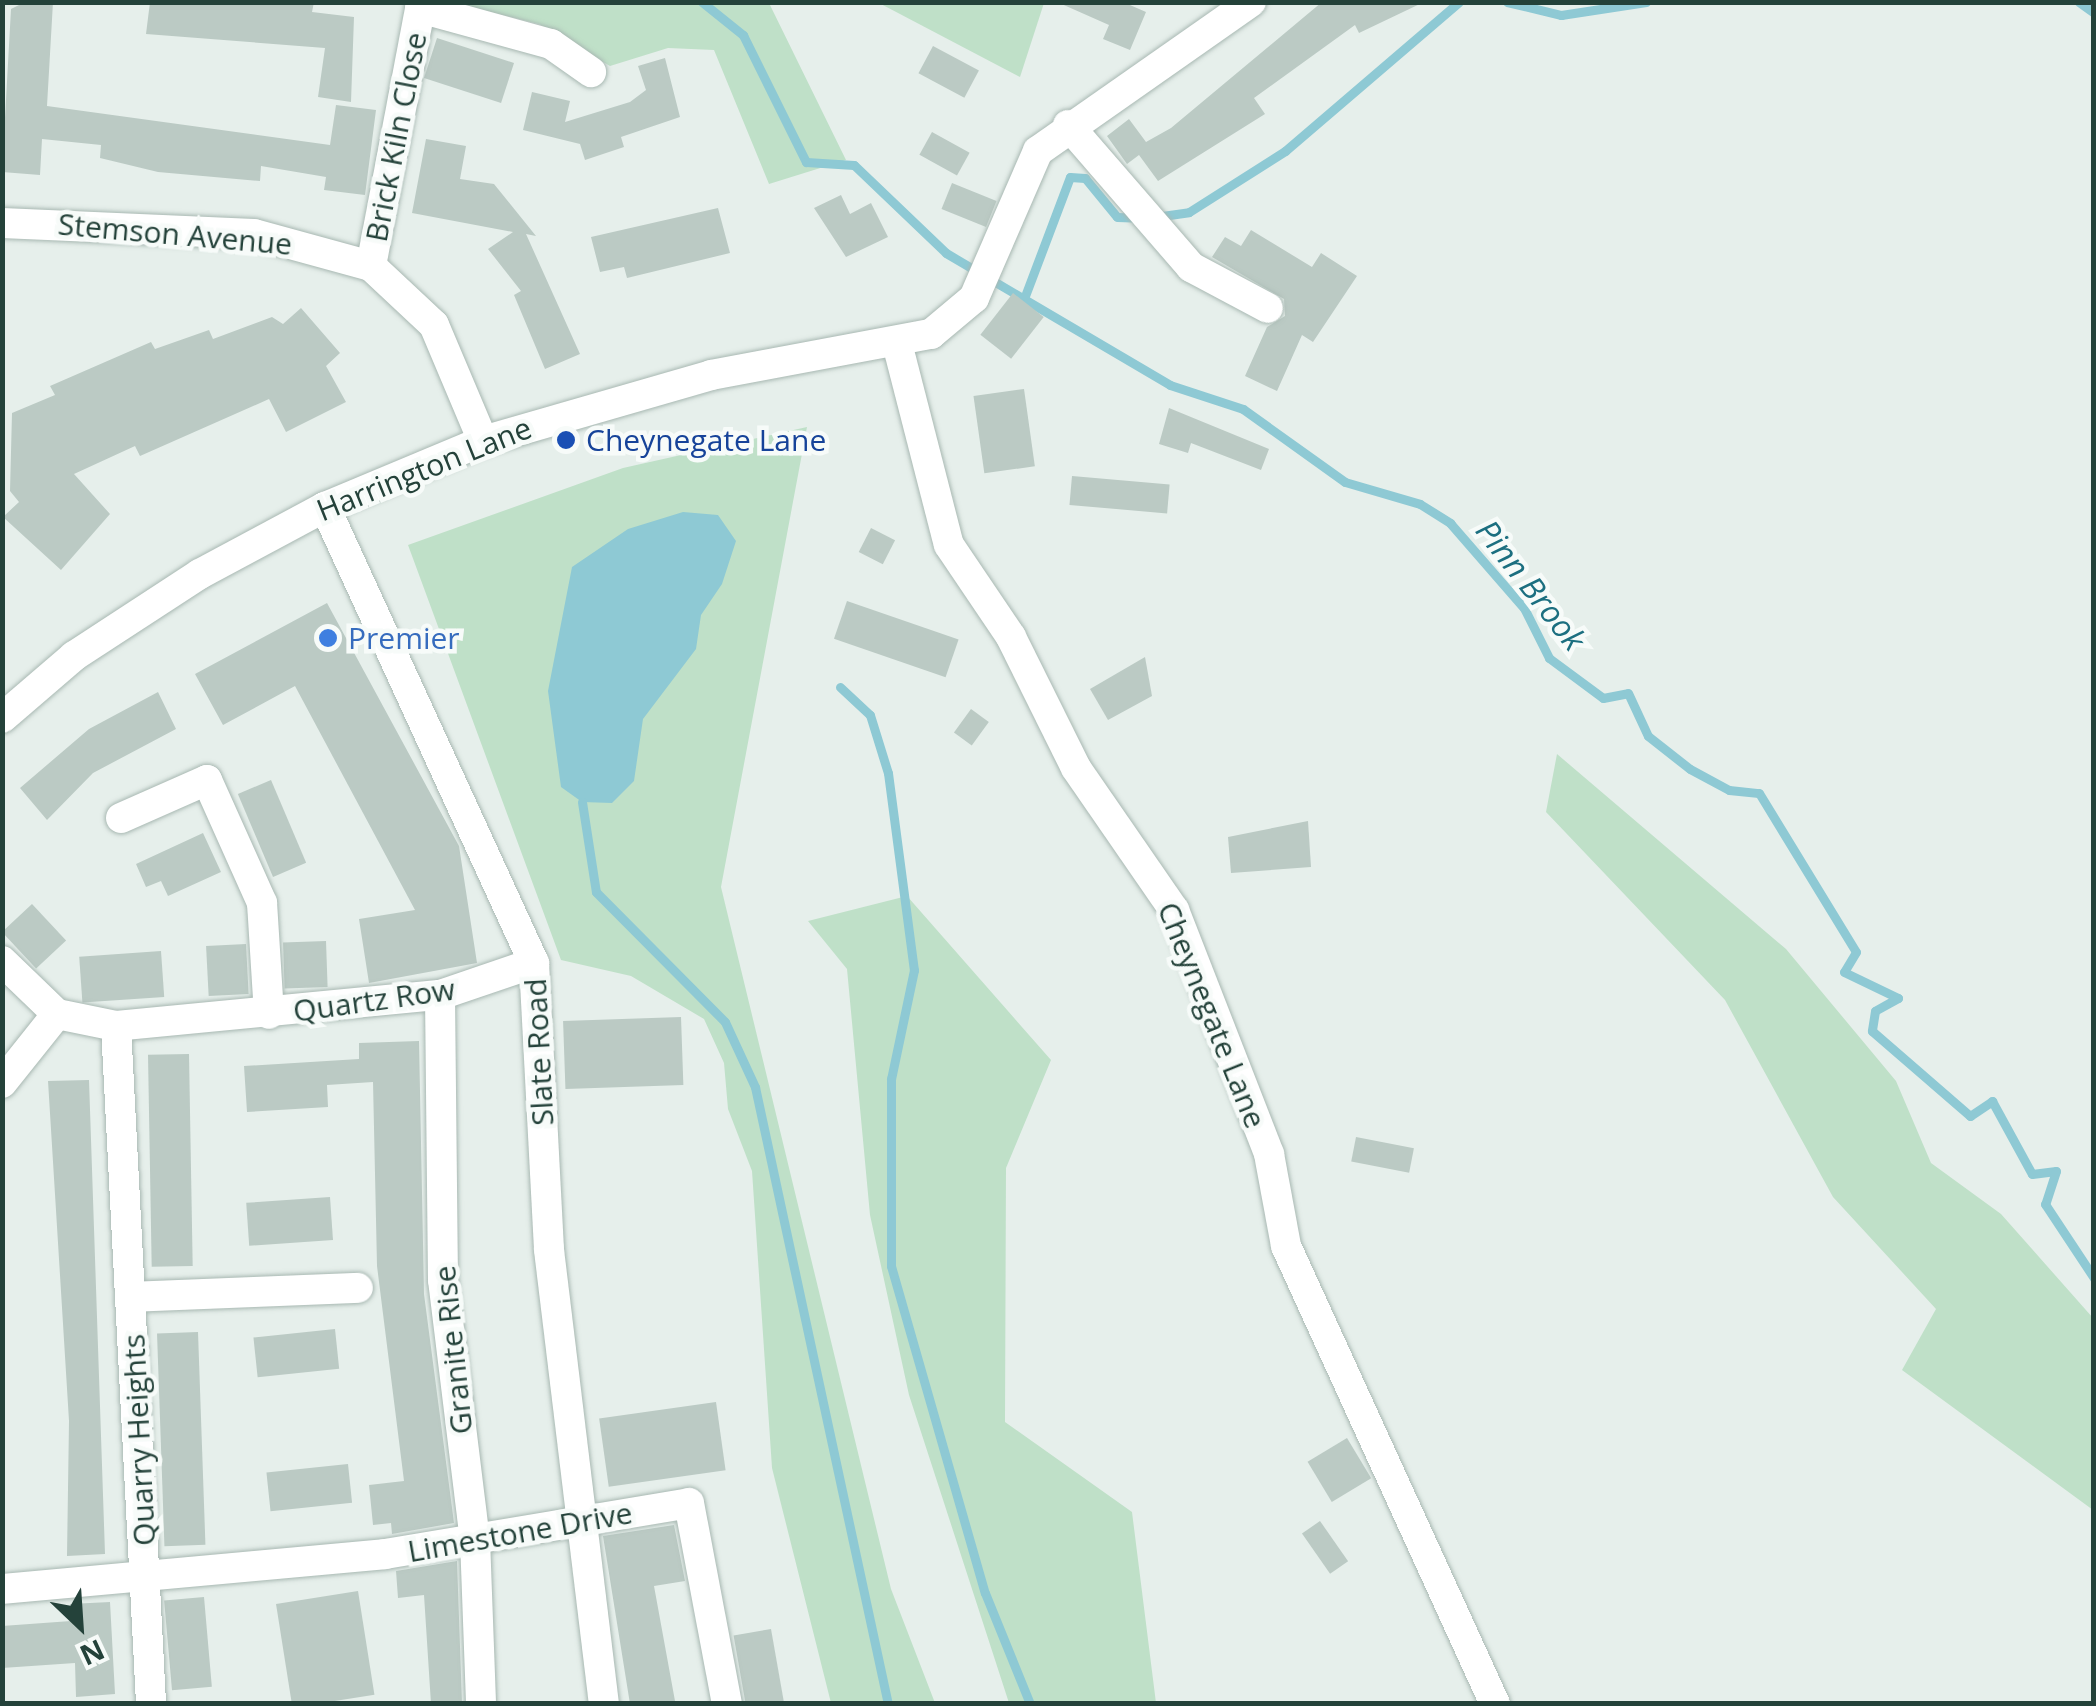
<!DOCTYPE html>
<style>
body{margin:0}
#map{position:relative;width:2096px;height:1706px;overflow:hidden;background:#e6efeb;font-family:"Open Sans",sans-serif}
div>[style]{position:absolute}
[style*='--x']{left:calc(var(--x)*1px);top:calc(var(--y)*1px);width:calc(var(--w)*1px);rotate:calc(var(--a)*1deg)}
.green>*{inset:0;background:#bfe0c8}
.water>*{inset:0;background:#8ec9d4}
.stream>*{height:9px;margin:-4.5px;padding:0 4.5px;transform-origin:4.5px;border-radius:4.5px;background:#8ec9d4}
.building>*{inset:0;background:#bbcac4;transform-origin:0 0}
.roads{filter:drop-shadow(0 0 2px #a8b8b2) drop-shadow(0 0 2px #a8b8b2)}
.minor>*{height:30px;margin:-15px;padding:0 15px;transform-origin:15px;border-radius:15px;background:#fff}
.tertiary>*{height:30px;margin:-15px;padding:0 15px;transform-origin:15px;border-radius:15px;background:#fff}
.dots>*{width:28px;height:28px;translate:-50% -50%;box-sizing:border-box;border:5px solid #f7fbf9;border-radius:50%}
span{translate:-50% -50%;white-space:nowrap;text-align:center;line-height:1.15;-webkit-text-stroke:9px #f7fbf9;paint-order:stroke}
.street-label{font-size:30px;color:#24423a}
.transit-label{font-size:30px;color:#164399}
.left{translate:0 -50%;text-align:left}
.shop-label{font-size:30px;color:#366cbe}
.water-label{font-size:32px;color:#1c6f80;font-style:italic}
.frame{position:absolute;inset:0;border:5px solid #24423a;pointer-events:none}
.north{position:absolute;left:30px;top:1576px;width:100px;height:100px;-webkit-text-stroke:8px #f7fbf9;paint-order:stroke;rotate:155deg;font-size:28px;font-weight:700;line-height:40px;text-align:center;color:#24423a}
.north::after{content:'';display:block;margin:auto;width:35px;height:45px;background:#24423a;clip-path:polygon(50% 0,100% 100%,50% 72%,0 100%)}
</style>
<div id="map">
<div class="green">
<i style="clip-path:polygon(454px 3px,769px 3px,846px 160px,769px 184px,714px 50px,668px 48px,610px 66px,539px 24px)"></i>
<i style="clip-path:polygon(879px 3px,1044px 3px,1020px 77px)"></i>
<i style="clip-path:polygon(807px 427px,721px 887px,891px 1589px,935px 1703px,831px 1703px,772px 1468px,752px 1171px,728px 1109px,724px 1063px,704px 1019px,631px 976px,561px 960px,408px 545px,623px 468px)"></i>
<i style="clip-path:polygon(1557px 754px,1786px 949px,1896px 1081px,1931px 1163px,2001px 1214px,2093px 1318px,2093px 1510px,1902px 1370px,1936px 1309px,1833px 1197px,1725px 1000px,1546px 812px)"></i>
<i style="clip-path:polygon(907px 896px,1051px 1060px,1006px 1168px,1005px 1422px,1132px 1512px,1156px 1703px,1009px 1703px,909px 1395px,870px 1215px,847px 969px,808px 921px)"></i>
</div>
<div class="water">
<i style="clip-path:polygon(683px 512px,718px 515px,736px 541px,722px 584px,701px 615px,696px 649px,643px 719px,634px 781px,612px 803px,582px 802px,561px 787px,548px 691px,572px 567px,628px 529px)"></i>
</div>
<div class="stream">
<i style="--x:702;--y:2;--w:53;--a:38.8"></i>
<i style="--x:743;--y:35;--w:142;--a:63.6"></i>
<i style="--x:806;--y:162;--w:48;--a:3.6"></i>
<i style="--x:854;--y:165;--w:127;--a:43.7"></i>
<i style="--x:946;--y:253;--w:260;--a:30.5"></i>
<i style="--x:1170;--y:385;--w:77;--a:18.2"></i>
<i style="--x:1243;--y:409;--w:125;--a:35.6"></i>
<i style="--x:1345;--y:482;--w:78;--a:16.3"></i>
<i style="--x:1420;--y:504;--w:36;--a:32"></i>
<i style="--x:1450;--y:523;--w:113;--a:49"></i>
<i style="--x:1524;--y:608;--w:56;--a:63.4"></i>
<i style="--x:1549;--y:658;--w:67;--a:36.5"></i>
<i style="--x:1603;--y:698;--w:25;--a:-11"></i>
<i style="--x:1628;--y:693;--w:47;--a:65.1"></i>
<i style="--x:1648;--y:736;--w:53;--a:38.2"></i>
<i style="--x:1690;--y:769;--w:44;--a:28.3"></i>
<i style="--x:1729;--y:790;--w:30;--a:6"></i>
<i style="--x:1759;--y:793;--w:186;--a:58.6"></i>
<i style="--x:1856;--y:952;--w:23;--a:121"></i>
<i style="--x:1844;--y:972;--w:60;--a:25.7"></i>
<i style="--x:1898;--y:998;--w:26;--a:151"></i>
<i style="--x:1875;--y:1011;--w:20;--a:99"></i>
<i style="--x:1872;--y:1031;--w:130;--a:40.9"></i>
<i style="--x:1970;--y:1116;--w:27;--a:-34"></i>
<i style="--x:1992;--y:1101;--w:83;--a:61.3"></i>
<i style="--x:2032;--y:1174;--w:24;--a:-7"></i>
<i style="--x:2056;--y:1171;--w:35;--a:108"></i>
<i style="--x:2045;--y:1204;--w:89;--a:56.5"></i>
<i style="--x:1507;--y:2;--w:56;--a:13.5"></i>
<i style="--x:1561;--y:15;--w:86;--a:-8.7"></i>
<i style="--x:2079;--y:2;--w:19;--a:36"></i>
<i style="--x:1155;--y:217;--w:34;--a:-8"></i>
<i style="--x:1189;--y:212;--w:114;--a:-32.4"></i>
<i style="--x:1285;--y:151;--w:229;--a:-40.6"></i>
<i style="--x:1025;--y:296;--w:127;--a:-69.3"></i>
<i style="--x:1070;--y:177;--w:15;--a:4"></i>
<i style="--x:1085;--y:178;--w:50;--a:50.6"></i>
<i style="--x:1117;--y:217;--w:23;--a:2"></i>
<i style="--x:840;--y:687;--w:41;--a:43"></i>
<i style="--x:870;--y:715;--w:61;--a:72.8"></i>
<i style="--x:888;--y:773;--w:199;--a:82.5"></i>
<i style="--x:914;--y:970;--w:111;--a:101.9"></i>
<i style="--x:891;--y:1079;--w:187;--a:90"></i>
<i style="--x:891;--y:1266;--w:340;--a:74"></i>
<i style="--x:985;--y:1593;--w:120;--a:67.9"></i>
<i style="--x:582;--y:802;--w:91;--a:81.2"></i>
<i style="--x:596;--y:892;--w:183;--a:45.2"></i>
<i style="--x:725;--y:1022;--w:72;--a:65.2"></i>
<i style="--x:755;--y:1087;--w:631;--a:77.84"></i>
</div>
<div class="building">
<i style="clip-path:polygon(25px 2px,53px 2px,47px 106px,330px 145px,336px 105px,376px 110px,365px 195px,324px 190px,326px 177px,261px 166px,260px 181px,158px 172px,100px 158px,101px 145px,42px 139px,40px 175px,2px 172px,11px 9px)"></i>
<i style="clip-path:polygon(150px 2px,314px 2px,312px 12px,354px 17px,351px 102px,318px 97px,325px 48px,146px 34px)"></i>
<i style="clip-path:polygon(1057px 2px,1123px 2px,1146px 12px,1130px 50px,1103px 39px,1109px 25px)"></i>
<i style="clip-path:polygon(1322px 2px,1424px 2px,1359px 33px,1355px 25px,1254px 98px,1265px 114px,1158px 181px,1139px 155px,1127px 164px,1107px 136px,1129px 119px,1146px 142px,1171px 128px)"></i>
<i style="left:437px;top:38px;width:81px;height:42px;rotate:18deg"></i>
<i style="left:933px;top:46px;width:52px;height:31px;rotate:28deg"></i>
<i style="clip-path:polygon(665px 58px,680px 117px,621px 137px,624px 147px,585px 160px,580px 144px,523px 130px,532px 92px,570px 101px,565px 122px,630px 102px,646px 90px,638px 66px)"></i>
<i style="left:932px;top:132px;width:43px;height:26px;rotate:29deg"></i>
<i style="clip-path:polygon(426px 139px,466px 146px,460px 179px,494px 184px,536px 236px,526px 234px,580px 354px,545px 369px,514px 295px,521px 291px,488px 249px,513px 232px,412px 213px)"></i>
<i style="left:952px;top:183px;width:48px;height:28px;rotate:22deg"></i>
<i style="clip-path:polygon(841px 195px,850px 214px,871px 203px,888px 237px,846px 257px,814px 208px)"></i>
<i style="clip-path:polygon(718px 208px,730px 253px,627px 278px,624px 267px,600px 272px,591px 237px)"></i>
<i style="clip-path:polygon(1251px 230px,1312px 267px,1321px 253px,1357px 276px,1313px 342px,1302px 335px,1277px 391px,1245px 376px,1267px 327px,1285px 316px,1284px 299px,1212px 257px,1225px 237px,1241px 246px)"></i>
<i style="left:1013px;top:293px;width:39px;height:53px;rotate:38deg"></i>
<i style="clip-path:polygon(301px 308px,340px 353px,326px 366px,346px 402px,286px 432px,269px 399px,140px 456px,135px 446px,74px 474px,110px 514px,61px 570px,3px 517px,19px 502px,10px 491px,12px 413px,55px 395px,50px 386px,151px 342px,155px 349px,209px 330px,213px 339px,272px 317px,283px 324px)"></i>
<i style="left:1024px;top:389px;width:78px;height:51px;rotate:82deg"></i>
<i style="clip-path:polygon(1169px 408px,1269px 449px,1261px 470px,1191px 443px,1188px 453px,1159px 444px)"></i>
<i style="left:1072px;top:476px;width:98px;height:29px;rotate:5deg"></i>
<i style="left:871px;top:528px;width:27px;height:27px;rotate:27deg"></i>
<i style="left:847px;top:601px;width:118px;height:40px;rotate:19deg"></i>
<i style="clip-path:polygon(327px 603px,459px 846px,477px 963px,369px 983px,359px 919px,415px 910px,295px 686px,223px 725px,195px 674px)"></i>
<i style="clip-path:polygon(1145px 657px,1152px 696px,1108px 720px,1090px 689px)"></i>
<i style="clip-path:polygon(158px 692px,176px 729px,93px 773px,47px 820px,20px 788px,89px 729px)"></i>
<i style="left:971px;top:709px;width:22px;height:29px;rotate:36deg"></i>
<i style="left:271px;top:780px;width:90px;height:36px;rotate:67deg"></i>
<i style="clip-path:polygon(1308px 821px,1311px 867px,1231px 873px,1228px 837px)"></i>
<i style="clip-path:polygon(203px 833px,221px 872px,168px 896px,161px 881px,146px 887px,136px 864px)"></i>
<i style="left:32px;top:904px;width:50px;height:41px;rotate:47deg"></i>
<i style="left:326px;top:941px;width:46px;height:43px;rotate:88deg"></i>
<i style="left:246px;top:944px;width:50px;height:40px;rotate:87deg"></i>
<i style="left:161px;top:951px;width:46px;height:82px;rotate:86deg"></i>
<i style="left:681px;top:1017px;width:68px;height:118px;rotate:88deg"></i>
<i style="clip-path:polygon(419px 1041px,424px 1294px,454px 1523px,392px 1534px,391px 1523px,373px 1525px,369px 1485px,404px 1481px,377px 1266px,373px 1082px,327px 1085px,328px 1107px,247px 1112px,244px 1066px,359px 1059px,359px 1043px)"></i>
<i style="left:189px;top:1054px;width:212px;height:41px;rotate:89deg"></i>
<i style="clip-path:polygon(89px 1080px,105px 1554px,67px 1556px,69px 1421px,48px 1081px)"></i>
<i style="left:1356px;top:1137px;width:59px;height:25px;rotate:11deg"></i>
<i style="left:330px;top:1197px;width:43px;height:84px;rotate:86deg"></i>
<i style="left:335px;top:1329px;width:40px;height:82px;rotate:84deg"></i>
<i style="left:198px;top:1332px;width:213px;height:41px;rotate:88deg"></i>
<i style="left:716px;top:1402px;width:69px;height:118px;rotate:82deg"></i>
<i style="left:1347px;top:1438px;width:47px;height:46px;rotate:59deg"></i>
<i style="left:348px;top:1464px;width:39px;height:82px;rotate:84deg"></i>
<i style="left:1320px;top:1521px;width:49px;height:22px;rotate:55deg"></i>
<i style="clip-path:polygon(674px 1525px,685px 1581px,654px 1586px,675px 1701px,630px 1704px,603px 1536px)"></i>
<i style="clip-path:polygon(457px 1561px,462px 1704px,431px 1704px,424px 1595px,398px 1598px,396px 1571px)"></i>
<i style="left:358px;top:1591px;width:105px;height:83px;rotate:81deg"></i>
<i style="left:204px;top:1597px;width:90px;height:40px;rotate:85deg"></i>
<i style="clip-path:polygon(110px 1602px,115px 1694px,76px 1697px,75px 1663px,2px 1668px,2px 1626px,71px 1621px,70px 1604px)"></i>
<i style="left:771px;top:1629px;width:76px;height:38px;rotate:80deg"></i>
</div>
<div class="roads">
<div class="minor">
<i style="--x:1068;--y:125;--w:188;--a:49.1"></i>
<i style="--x:1191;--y:267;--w:87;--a:28"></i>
<i style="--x:2;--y:223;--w:252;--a:2.5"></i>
<i style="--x:254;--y:234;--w:121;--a:15.3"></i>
<i style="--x:371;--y:266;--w:86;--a:43.1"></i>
<i style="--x:434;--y:325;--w:126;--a:67.1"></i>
<i style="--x:371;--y:266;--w:263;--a:-79.2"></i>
<i style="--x:420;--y:8;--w:136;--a:15.4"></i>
<i style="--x:551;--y:44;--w:49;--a:35"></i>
<i style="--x:898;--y:347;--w:204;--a:75.6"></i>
<i style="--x:949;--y:545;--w:111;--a:56"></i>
<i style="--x:1011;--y:637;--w:146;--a:63.6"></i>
<i style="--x:1076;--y:768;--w:173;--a:55.4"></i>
<i style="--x:1174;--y:910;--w:262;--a:68.7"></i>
<i style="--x:1269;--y:1154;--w:94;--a:79.5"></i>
<i style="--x:1286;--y:1246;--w:503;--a:65.47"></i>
<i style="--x:325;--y:507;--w:502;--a:65.38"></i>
<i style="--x:534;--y:963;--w:287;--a:87"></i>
<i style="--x:549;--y:1250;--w:457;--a:83.1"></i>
<i style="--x:121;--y:818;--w:94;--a:-23.8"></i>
<i style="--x:207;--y:780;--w:135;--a:65.9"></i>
<i style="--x:262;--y:903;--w:111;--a:86.4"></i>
<i style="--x:2;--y:961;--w:76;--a:43.9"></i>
<i style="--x:57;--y:1014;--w:60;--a:11.5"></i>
<i style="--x:116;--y:1026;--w:325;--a:-5.5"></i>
<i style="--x:440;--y:995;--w:99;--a:-18.8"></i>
<i style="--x:440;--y:995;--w:285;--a:89.4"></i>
<i style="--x:443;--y:1280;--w:261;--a:83"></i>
<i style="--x:475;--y:1539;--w:165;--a:87.9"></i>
<i style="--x:116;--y:1026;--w:679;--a:87.04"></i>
<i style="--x:2;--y:1083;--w:88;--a:-51.4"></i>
<i style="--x:131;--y:1297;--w:227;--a:-2.3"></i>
<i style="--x:2;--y:1589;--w:385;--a:-5.2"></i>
<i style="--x:385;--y:1554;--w:308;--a:-9.5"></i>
<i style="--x:689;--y:1503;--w:205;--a:79.3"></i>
</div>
<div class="tertiary">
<i style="--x:2;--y:718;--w:95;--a:-40.7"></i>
<i style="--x:74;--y:656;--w:150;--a:-33.1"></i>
<i style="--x:200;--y:574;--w:142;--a:-28.2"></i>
<i style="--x:325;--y:507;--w:171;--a:-22.7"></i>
<i style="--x:483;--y:441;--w:237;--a:-16.1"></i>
<i style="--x:711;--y:375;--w:224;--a:-10.6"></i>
<i style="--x:931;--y:334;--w:56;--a:-39.9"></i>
<i style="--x:974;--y:298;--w:160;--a:-66.5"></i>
<i style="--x:1038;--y:151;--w:260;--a:-35"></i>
</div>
</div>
<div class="dots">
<i style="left:566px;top:440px;background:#1a4fb4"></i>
<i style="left:328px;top:638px;background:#3f7fe0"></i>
</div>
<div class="street-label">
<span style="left:396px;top:137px;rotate:-79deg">Brick Kiln Close</span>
<span style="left:175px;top:234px;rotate:5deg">Stemson Avenue</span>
<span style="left:424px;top:469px;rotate:-22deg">Harrington Lane</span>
<span style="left:374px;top:1000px;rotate:-8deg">Quartz Row</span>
<span style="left:1212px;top:1015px;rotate:68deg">Cheynegate Lane</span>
<span style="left:539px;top:1052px;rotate:-93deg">Slate Road</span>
<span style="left:453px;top:1350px;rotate:-96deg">Granite Rise</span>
<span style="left:139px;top:1440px;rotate:-93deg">Quarry Heights</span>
<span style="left:520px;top:1532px;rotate:-10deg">Limestone Drive</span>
</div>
<div class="transit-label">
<span class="left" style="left:586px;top:440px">Cheynegate Lane</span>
</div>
<div class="shop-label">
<span class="left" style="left:348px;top:638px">Premier</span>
</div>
<div class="water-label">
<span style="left:1531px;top:585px;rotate:52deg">Pinn Brook</span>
</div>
<div class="frame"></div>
<div class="north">N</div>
</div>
